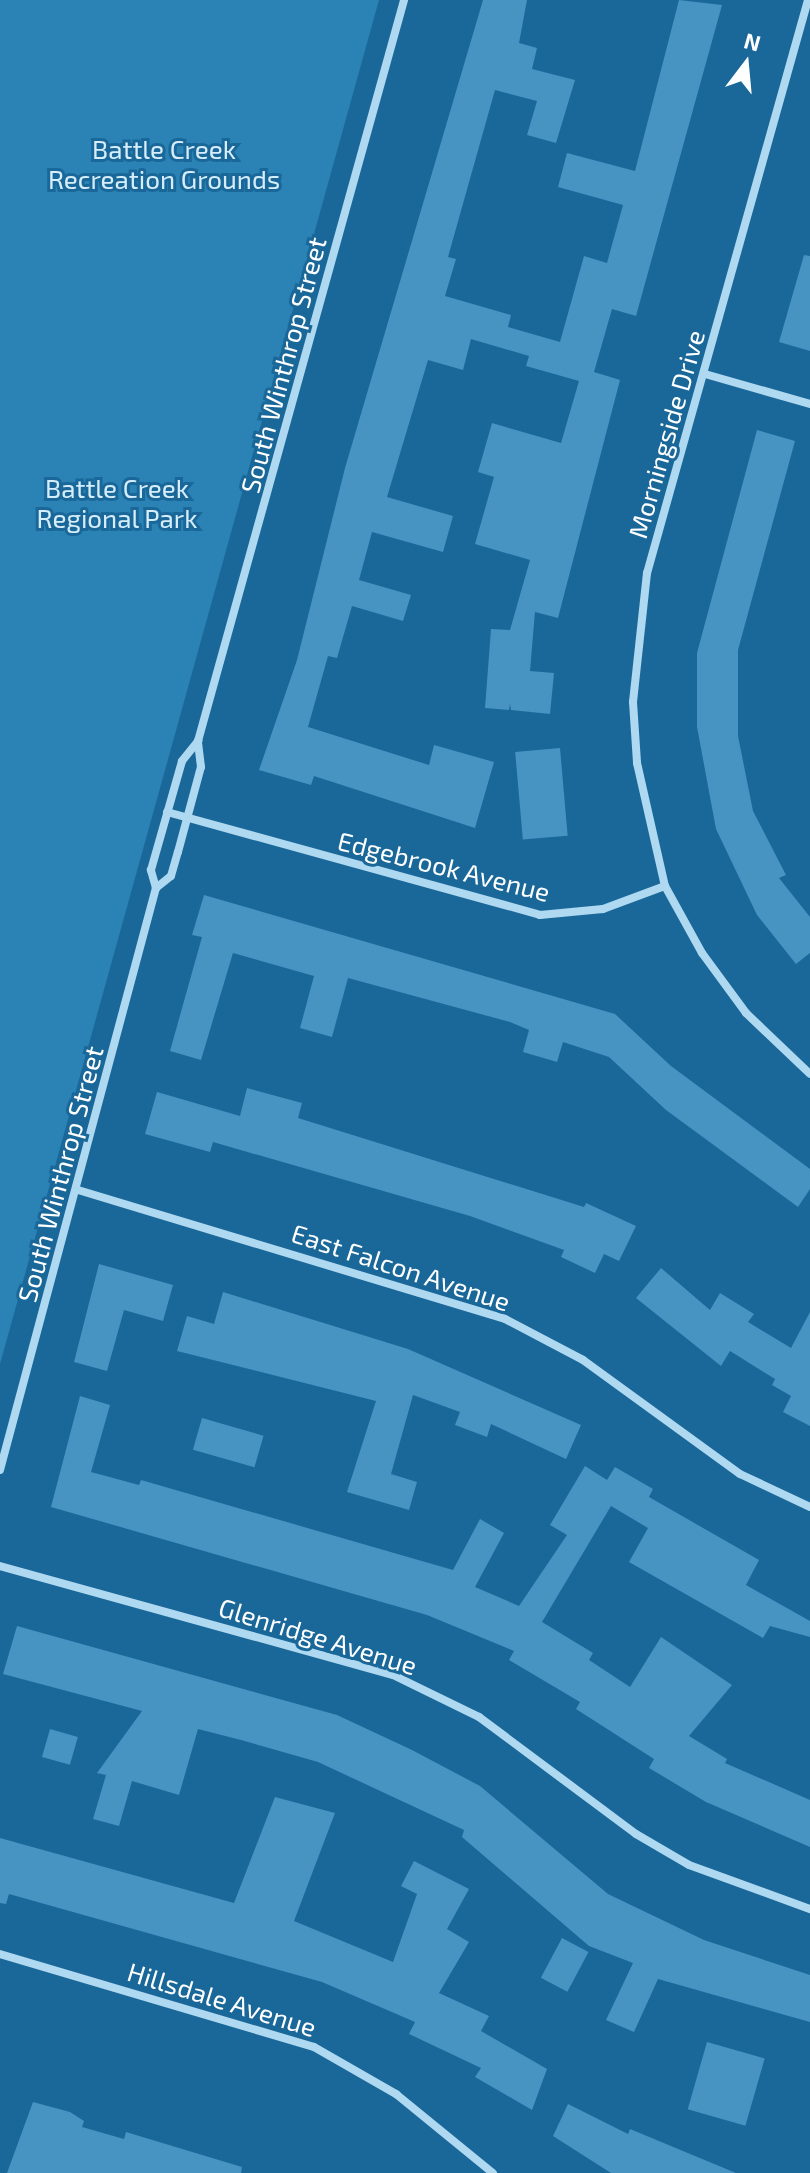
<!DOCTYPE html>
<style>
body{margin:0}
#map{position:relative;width:810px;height:2173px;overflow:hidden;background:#1a6899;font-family:"Exo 2",sans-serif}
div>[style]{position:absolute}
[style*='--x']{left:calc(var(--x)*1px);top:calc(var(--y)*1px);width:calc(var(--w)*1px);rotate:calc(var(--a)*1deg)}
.green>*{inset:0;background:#2a82b5}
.building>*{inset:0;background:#4793c1;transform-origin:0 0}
.minor>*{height:8px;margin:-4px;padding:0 4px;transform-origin:4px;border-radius:4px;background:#afd8f1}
span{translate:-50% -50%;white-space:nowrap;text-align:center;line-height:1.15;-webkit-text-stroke:6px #1a6899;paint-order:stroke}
.park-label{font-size:26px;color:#d6eefc}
.street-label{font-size:26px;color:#fff}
.north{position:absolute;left:706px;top:24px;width:80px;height:80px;-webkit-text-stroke:6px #1a6899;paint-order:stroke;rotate:16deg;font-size:22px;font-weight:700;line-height:32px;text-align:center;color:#fff}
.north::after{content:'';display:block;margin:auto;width:28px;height:36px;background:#fff;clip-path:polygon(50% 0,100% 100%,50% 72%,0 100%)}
</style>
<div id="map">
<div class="green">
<i style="clip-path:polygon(0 0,379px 0,0 1364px)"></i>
</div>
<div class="building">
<i style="clip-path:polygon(483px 0,527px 0,519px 43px,537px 48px,532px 69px,575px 80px,556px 143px,527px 135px,537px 101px,495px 90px,448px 257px,456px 259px,445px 296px,511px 315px,508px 327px,560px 342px,584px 256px,607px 263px,623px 205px,558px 187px,567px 153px,635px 171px,679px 0,722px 5px,636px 316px,612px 309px,594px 372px,620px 380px,558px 618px,535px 612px,530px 671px,554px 673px,550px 714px,511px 710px,510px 704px,509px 710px,485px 708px,491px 629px,510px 630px,530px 560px,475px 544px,494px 477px,478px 472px,492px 423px,561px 443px,579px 381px,526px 366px,529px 356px,471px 339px,463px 370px,428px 360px,387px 497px,453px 516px,443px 552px,372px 532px,359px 580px,411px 595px,403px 621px,352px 606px,337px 658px,328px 656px,308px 727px,429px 765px,434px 745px,494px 762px,475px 828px,314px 776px,311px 785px,259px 770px,297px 660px,345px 468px)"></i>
<i style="clip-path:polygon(804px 255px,810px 256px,810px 351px,779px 342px)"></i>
<i style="clip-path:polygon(757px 430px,795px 441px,738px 650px,738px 736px,753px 811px,786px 875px,779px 878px,810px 917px,810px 953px,796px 964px,757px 915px,716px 829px,697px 727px,697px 653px)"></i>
<i style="left:560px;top:748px;width:88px;height:45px;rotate:85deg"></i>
<i style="clip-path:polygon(204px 895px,615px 1014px,671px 1066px,810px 1169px,810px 1189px,798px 1207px,666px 1110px,609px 1057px,563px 1042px,557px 1062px,523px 1052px,529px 1030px,510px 1022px,348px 978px,332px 1037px,300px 1028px,314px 976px,233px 953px,201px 1060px,170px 1051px,202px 937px,192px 935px)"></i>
<i style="clip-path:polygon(247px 1088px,302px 1103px,298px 1118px,584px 1207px,586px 1203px,636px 1226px,619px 1261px,604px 1254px,595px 1273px,561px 1257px,564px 1250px,470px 1216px,213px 1142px,210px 1152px,145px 1134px,157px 1092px,240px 1116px)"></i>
<i style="clip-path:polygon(99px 1264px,173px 1285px,163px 1321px,124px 1310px,107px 1371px,74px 1362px)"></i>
<i style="clip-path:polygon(661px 1268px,710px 1310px,720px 1293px,754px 1314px,748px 1322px,791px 1348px,810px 1312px,810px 1426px,783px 1412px,791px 1396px,772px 1385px,775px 1379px,730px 1351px,721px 1366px,636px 1298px)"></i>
<i style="clip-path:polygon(223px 1292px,408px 1349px,581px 1425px,566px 1459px,491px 1424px,487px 1437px,455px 1425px,460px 1412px,413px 1395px,391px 1474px,417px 1482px,409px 1510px,347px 1492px,376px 1401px,177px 1351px,187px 1316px,214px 1324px)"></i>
<i style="clip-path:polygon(80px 1396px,110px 1405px,91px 1472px,139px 1485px,141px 1480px,453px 1570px,480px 1519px,504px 1533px,475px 1587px,519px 1606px,567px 1535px,550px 1525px,585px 1466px,607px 1480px,615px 1467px,653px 1489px,649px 1497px,759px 1560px,746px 1585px,810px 1621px,810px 1637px,770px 1626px,763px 1638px,629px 1562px,648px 1528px,611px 1506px,542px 1622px,593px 1653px,589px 1660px,630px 1687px,661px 1637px,732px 1685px,689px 1736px,727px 1759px,725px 1763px,810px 1800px,810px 1847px,706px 1802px,649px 1768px,654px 1759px,576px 1709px,580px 1702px,509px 1660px,514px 1651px,427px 1615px,51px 1507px)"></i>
<i style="left:202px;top:1418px;width:64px;height:33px;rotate:16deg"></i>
<i style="clip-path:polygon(17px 1626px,337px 1715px,412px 1750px,480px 1786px,608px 1894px,704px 1940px,810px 1975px,810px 2022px,658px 1979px,634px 2032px,606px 2020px,633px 1963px,589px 1946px,462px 1837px,464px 1830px,318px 1762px,241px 1740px,198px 1729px,179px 1795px,132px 1781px,119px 1826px,93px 1819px,106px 1775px,97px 1773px,142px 1711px,3px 1674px)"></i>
<i style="left:50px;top:1729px;width:29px;height:29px;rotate:16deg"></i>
<i style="clip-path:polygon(275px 1797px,335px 1813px,294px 1921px,393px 1962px,417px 1894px,401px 1886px,414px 1861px,469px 1889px,447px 1929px,469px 1942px,439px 1993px,489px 2016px,481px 2031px,547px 2069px,532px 2110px,475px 2077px,481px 2068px,409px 2034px,415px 2022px,322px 1982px,9px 1894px,6px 1904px,0 1903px,0 1838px,234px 1903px)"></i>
<i style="left:562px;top:1938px;width:30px;height:45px;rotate:28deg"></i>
<i style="left:707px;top:2042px;width:60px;height:70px;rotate:16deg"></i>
<i style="clip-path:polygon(33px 2102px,70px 2112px,84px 2121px,82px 2127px,124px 2139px,126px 2132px,242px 2167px,241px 2173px,7px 2173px)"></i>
<i style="clip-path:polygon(568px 2104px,628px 2134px,630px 2129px,736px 2173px,611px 2173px,553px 2136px)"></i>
</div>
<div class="minor">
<i style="--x:808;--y:0;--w:595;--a:105.69"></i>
<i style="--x:647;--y:573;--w:130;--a:96.2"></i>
<i style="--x:633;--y:702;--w:61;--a:86.2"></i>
<i style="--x:637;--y:763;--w:126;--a:77.2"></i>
<i style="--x:665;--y:886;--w:77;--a:61.1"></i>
<i style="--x:702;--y:953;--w:74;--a:53.7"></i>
<i style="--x:746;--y:1013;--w:88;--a:43.6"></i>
<i style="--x:705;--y:374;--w:109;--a:15.9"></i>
<i style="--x:167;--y:812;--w:387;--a:15.4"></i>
<i style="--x:540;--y:915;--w:63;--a:-5.4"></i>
<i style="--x:603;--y:909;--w:66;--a:-20.4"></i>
<i style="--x:156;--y:888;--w:19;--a:-39"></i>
<i style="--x:171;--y:876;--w:25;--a:-74"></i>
<i style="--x:178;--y:852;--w:88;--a:-74.9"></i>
<i style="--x:201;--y:767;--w:26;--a:-97"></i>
<i style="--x:78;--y:1190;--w:446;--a:16.8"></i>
<i style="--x:505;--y:1319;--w:88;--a:27.7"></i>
<i style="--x:583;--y:1360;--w:194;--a:36"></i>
<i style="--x:740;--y:1474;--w:77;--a:25.2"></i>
<i style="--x:0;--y:1470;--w:603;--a:-75"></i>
<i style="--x:156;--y:888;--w:19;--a:-106"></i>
<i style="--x:151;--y:870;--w:113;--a:-74.1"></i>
<i style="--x:182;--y:761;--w:26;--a:-51"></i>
<i style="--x:198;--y:741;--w:769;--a:-74.46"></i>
<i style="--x:0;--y:1566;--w:408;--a:15.5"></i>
<i style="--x:393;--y:1675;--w:96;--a:26"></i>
<i style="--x:479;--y:1717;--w:196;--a:36.7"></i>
<i style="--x:636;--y:1834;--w:61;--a:30.3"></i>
<i style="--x:689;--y:1865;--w:129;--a:20"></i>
<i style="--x:0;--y:1954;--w:327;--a:16.5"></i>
<i style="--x:314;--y:2047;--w:95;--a:29.8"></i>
<i style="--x:396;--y:2094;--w:125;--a:39.2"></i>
</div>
<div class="park-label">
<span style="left:164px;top:164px">Battle Creek<br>Recreation Grounds</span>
<span style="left:117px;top:503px">Battle Creek<br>Regional Park</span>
</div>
<div class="street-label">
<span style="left:283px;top:365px;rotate:-75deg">South Winthrop Street</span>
<span style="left:666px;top:434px;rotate:-74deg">Morningside Drive</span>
<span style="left:444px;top:866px;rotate:14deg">Edgebrook Avenue</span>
<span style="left:60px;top:1174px;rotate:-75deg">South Winthrop Street</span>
<span style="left:401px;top:1267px;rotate:18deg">East Falcon Avenue</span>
<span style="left:318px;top:1636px;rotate:17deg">Glenridge Avenue</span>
<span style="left:222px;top:1999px;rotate:17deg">Hillsdale Avenue</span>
</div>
<div class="north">N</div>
</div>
